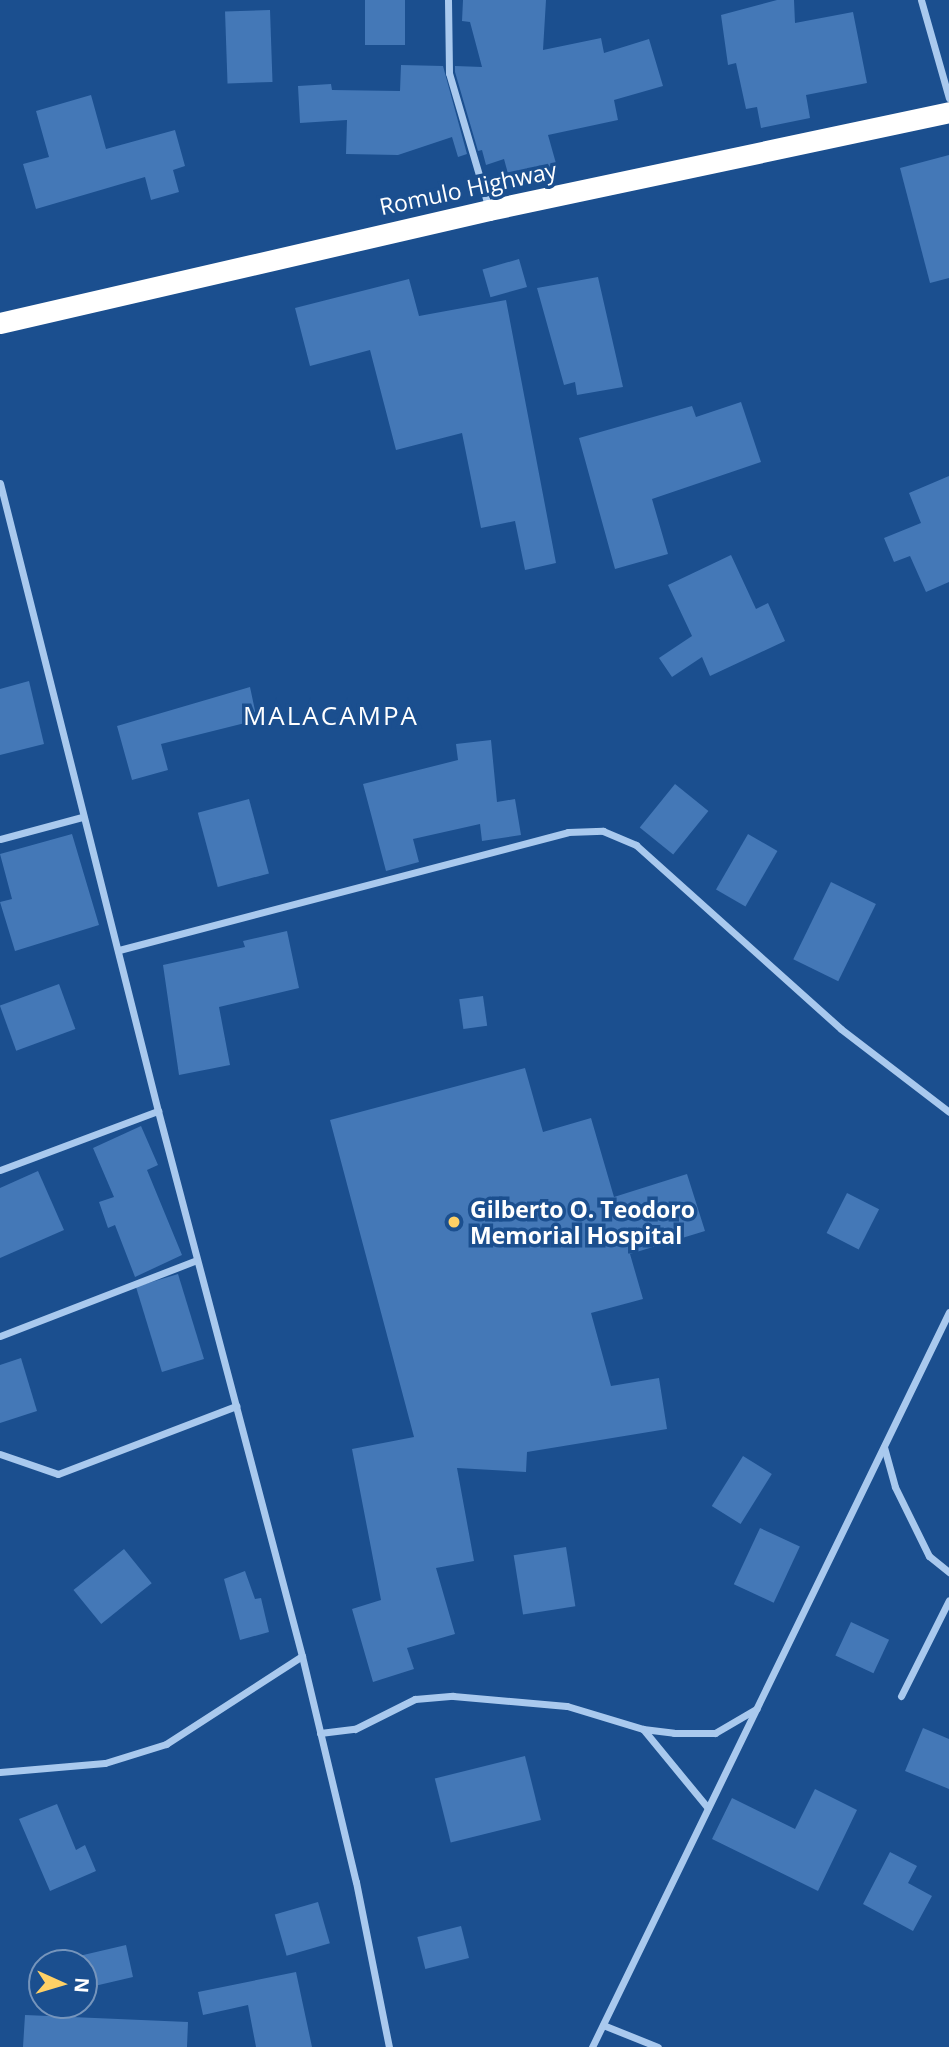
<!DOCTYPE html>
<style>
body{margin:0}
#map{position:relative;width:949px;height:2047px;overflow:hidden;background:#1b4f8f;font-family:"Open Sans",sans-serif}
div>[style]{position:absolute}
[style*='--x']{left:calc(var(--x)*1px);top:calc(var(--y)*1px);width:calc(var(--w)*1px);rotate:calc(var(--a)*1deg)}
.building>*{inset:0;background:#4478b7;transform-origin:0 0}
.street>*{height:7px;margin:-3.5px;padding:0 3.5px;transform-origin:3.5px;border-radius:3.5px;background:#a9c9ee}
.highway>*{height:21px;margin:-10.5px;padding:0 10.5px;transform-origin:10.5px;border-radius:10.5px;background:#fff}
.dots>*{width:19px;height:19px;translate:-50% -50%;box-sizing:border-box;border:4px solid #1b4f8f;border-radius:50%}
span{translate:-50% -50%;white-space:nowrap;text-align:center;line-height:1.15;-webkit-text-stroke:7px #1b4f8f;paint-order:stroke}
.street-label{font-size:23px;color:#fff}
.poi-label{font-size:23px;color:#fff;font-weight:700}
.left{translate:0 -50%;text-align:left}
.quarter-label{font-size:26px;color:#fff;letter-spacing:2px}
.north{position:absolute;left:28px;top:1949px;width:70px;height:70px;box-sizing:border-box;background:#1b4f8f;border:2px solid #7695bc;border-radius:50%;rotate:94deg;font-size:19px;font-weight:700;line-height:28px;text-align:center;color:#fff}
.north::after{content:'';display:block;margin:auto;width:24px;height:32px;background:#ffd166;clip-path:polygon(50% 0,100% 100%,50% 72%,0 100%)}
</style>
<div id="map">
<div class="building">
<i style="left:365px;top:0;width:40px;height:45px"></i>
<i style="clip-path:polygon(463px 0,546px 0,543px 50px,601px 38px,604px 53px,649px 39px,663px 86px,614px 100px,618px 120px,548px 135px,557px 167px,510px 181px,504px 159px,486px 165px,482px 150px,478px 151px,455px 72px,455px 66px,482px 67px,470px 22px,462px 21px)"></i>
<i style="clip-path:polygon(777px 0,794px 0,795px 23px,853px 12px,867px 83px,806px 95px,810px 118px,761px 128px,757px 107px,746px 109px,736px 63px,728px 65px,721px 15px)"></i>
<i style="left:270px;top:10px;width:72px;height:45px;rotate:88deg"></i>
<i style="clip-path:polygon(401px 65px,443px 66px,467px 154px,458px 157px,452px 137px,398px 155px,346px 154px,347px 120px,300px 123px,298px 86px,331px 84px,332px 90px,400px 91px)"></i>
<i style="clip-path:polygon(91px 95px,106px 149px,175px 130px,185px 166px,173px 170px,179px 192px,151px 200px,145px 177px,36px 209px,23px 164px,49px 157px,36px 111px)"></i>
<i style="clip-path:polygon(949px 155px,949px 278px,930px 283px,900px 168px)"></i>
<i style="left:519px;top:259px;width:29px;height:38px;rotate:74deg"></i>
<i style="clip-path:polygon(598px 277px,623px 387px,577px 395px,575px 382px,564px 385px,537px 288px)"></i>
<i style="clip-path:polygon(409px 279px,419px 316px,506px 300px,556px 563px,525px 570px,515px 521px,481px 528px,462px 433px,396px 450px,370px 350px,310px 366px,295px 308px)"></i>
<i style="clip-path:polygon(741px 402px,761px 462px,652px 499px,668px 554px,615px 569px,579px 438px,692px 406px,696px 417px)"></i>
<i style="clip-path:polygon(949px 476px,949px 582px,926px 592px,910px 556px,894px 562px,884px 538px,921px 523px,909px 493px)"></i>
<i style="clip-path:polygon(731px 555px,756px 609px,768px 603px,785px 641px,710px 676px,702px 657px,672px 677px,659px 658px,692px 636px,668px 585px)"></i>
<i style="clip-path:polygon(29px 681px,44px 744px,0 755px,0 689px)"></i>
<i style="clip-path:polygon(250px 687px,257px 720px,161px 744px,168px 770px,132px 780px,117px 726px)"></i>
<i style="clip-path:polygon(491px 740px,497px 802px,515px 799px,521px 835px,482px 841px,480px 824px,413px 839px,419px 862px,386px 871px,363px 784px,458px 760px,456px 744px)"></i>
<i style="left:675px;top:784px;width:43px;height:56px;rotate:39deg"></i>
<i style="left:249px;top:799px;width:77px;height:53px;rotate:75deg"></i>
<i style="clip-path:polygon(72px 834px,99px 925px,15px 951px,0 902px,12px 899px,0 854px)"></i>
<i style="left:748px;top:834px;width:34px;height:64px;rotate:30deg"></i>
<i style="left:831px;top:882px;width:50px;height:86px;rotate:26deg"></i>
<i style="clip-path:polygon(287px 931px,299px 988px,219px 1007px,230px 1065px,179px 1075px,163px 965px,245px 947px,243px 941px)"></i>
<i style="left:59px;top:984px;width:48px;height:63px;rotate:70deg"></i>
<i style="left:483px;top:996px;width:30px;height:24px;rotate:82deg"></i>
<i style="clip-path:polygon(525px 1068px,543px 1132px,591px 1118px,614px 1197px,687px 1174px,705px 1231px,630px 1254px,643px 1299px,591px 1313px,611px 1386px,659px 1378px,667px 1429px,527px 1452px,526px 1472px,457px 1468px,474px 1561px,436px 1568px,455px 1634px,407px 1648px,414px 1669px,373px 1682px,352px 1609px,381px 1600px,352px 1449px,414px 1437px,330px 1120px)"></i>
<i style="clip-path:polygon(141px 1126px,158px 1165px,147px 1170px,182px 1255px,135px 1277px,115px 1225px,108px 1228px,99px 1202px,114px 1197px,93px 1148px)"></i>
<i style="clip-path:polygon(38px 1171px,64px 1230px,0 1258px,0 1188px)"></i>
<i style="left:847px;top:1193px;width:36px;height:45px;rotate:27deg"></i>
<i style="left:178px;top:1274px;width:89px;height:44px;rotate:73deg"></i>
<i style="clip-path:polygon(21px 1358px,37px 1411px,0 1423px,0 1365px)"></i>
<i style="left:743px;top:1456px;width:34px;height:59px;rotate:32deg"></i>
<i style="left:760px;top:1528px;width:44px;height:62px;rotate:25deg"></i>
<i style="left:566px;top:1547px;width:60px;height:53px;rotate:81deg"></i>
<i style="left:124px;top:1549px;width:44px;height:65px;rotate:51deg"></i>
<i style="clip-path:polygon(245px 1571px,255px 1599px,261px 1598px,269px 1632px,240px 1640px,224px 1579px)"></i>
<i style="left:851px;top:1622px;width:42px;height:37px;rotate:25deg"></i>
<i style="clip-path:polygon(923px 1728px,949px 1739px,949px 1789px,905px 1771px)"></i>
<i style="left:525px;top:1756px;width:66px;height:93px;rotate:76deg"></i>
<i style="clip-path:polygon(815px 1789px,857px 1810px,818px 1891px,712px 1839px,732px 1798px,795px 1829px)"></i>
<i style="clip-path:polygon(57px 1804px,76px 1850px,85px 1845px,96px 1871px,50px 1891px,19px 1819px)"></i>
<i style="clip-path:polygon(890px 1852px,917px 1866px,908px 1883px,932px 1896px,913px 1931px,863px 1904px)"></i>
<i style="left:318px;top:1902px;width:43px;height:45px;rotate:74deg"></i>
<i style="left:461px;top:1926px;width:33px;height:45px;rotate:76deg"></i>
<i style="clip-path:polygon(126px 1945px,133px 1977px,86px 1988px,84px 1963px,79px 1956px)"></i>
<i style="clip-path:polygon(296px 1972px,312px 2047px,256px 2047px,248px 2005px,203px 2015px,198px 1992px)"></i>
<i style="clip-path:polygon(25px 2015px,188px 2022px,187px 2047px,23px 2047px)"></i>
</div>
<div class="street">
<i style="--x:448;--y:0;--w:73;--a:89.2"></i>
<i style="--x:449;--y:73;--w:142;--a:73.6"></i>
<i style="--x:921;--y:0;--w:102;--a:74.1"></i>
<i style="--x:0;--y:483;--w:648;--a:75.88"></i>
<i style="--x:158;--y:1111;--w:564;--a:75.2"></i>
<i style="--x:302;--y:1656;--w:232;--a:76.6"></i>
<i style="--x:356;--y:1882;--w:168;--a:78.7"></i>
<i style="--x:0;--y:839;--w:85;--a:-15"></i>
<i style="--x:119;--y:950;--w:464;--a:-14.7"></i>
<i style="--x:568;--y:832;--w:35;--a:-2"></i>
<i style="--x:603;--y:831;--w:36;--a:23"></i>
<i style="--x:636;--y:845;--w:275;--a:41.9"></i>
<i style="--x:841;--y:1029;--w:136;--a:37.5"></i>
<i style="--x:0;--y:1170;--w:169;--a:-20.5"></i>
<i style="--x:0;--y:1336;--w:211;--a:-21.1"></i>
<i style="--x:884;--y:1447;--w:41;--a:74.6"></i>
<i style="--x:895;--y:1487;--w:77;--a:63.8"></i>
<i style="--x:929;--y:1556;--w:26;--a:39"></i>
<i style="--x:0;--y:1454;--w:61;--a:19"></i>
<i style="--x:58;--y:1474;--w:191;--a:-20.9"></i>
<i style="--x:901;--y:1696;--w:107;--a:-63.4"></i>
<i style="--x:643;--y:1729;--w:102;--a:50.6"></i>
<i style="--x:320;--y:1733;--w:35;--a:-7"></i>
<i style="--x:355;--y:1729;--w:67;--a:-26.6"></i>
<i style="--x:415;--y:1699;--w:38;--a:-5"></i>
<i style="--x:453;--y:1696;--w:114;--a:5"></i>
<i style="--x:567;--y:1706;--w:79;--a:16.8"></i>
<i style="--x:643;--y:1729;--w:31;--a:7"></i>
<i style="--x:674;--y:1733;--w:41;--a:0"></i>
<i style="--x:715;--y:1733;--w:48;--a:-30.3"></i>
<i style="--x:0;--y:1772;--w:105;--a:-4.9"></i>
<i style="--x:105;--y:1763;--w:64;--a:-17.3"></i>
<i style="--x:166;--y:1744;--w:162;--a:-32.9"></i>
<i style="--x:603;--y:2025;--w:59;--a:21.8"></i>
<i style="--x:592;--y:2047;--w:817;--a:-64.09"></i>
</div>
<div class="highway">
<i style="--x:0;--y:323;--w:502;--a:-13.01"></i>
<i style="--x:489;--y:210;--w:470;--a:-12"></i>
</div>
<div class="dots">
<i style="left:454px;top:1222px;background:#ffd166"></i>
</div>
<div class="street-label">
<span style="left:468px;top:188px;rotate:-12deg">Romulo Highway</span>
</div>
<div class="poi-label">
<span class="left" style="left:470px;top:1222px">Gilberto O. Teodoro<br>Memorial Hospital</span>
</div>
<div class="quarter-label">
<span style="left:331px;top:716px">MALACAMPA</span>
</div>
<div class="north">N</div>
</div>
